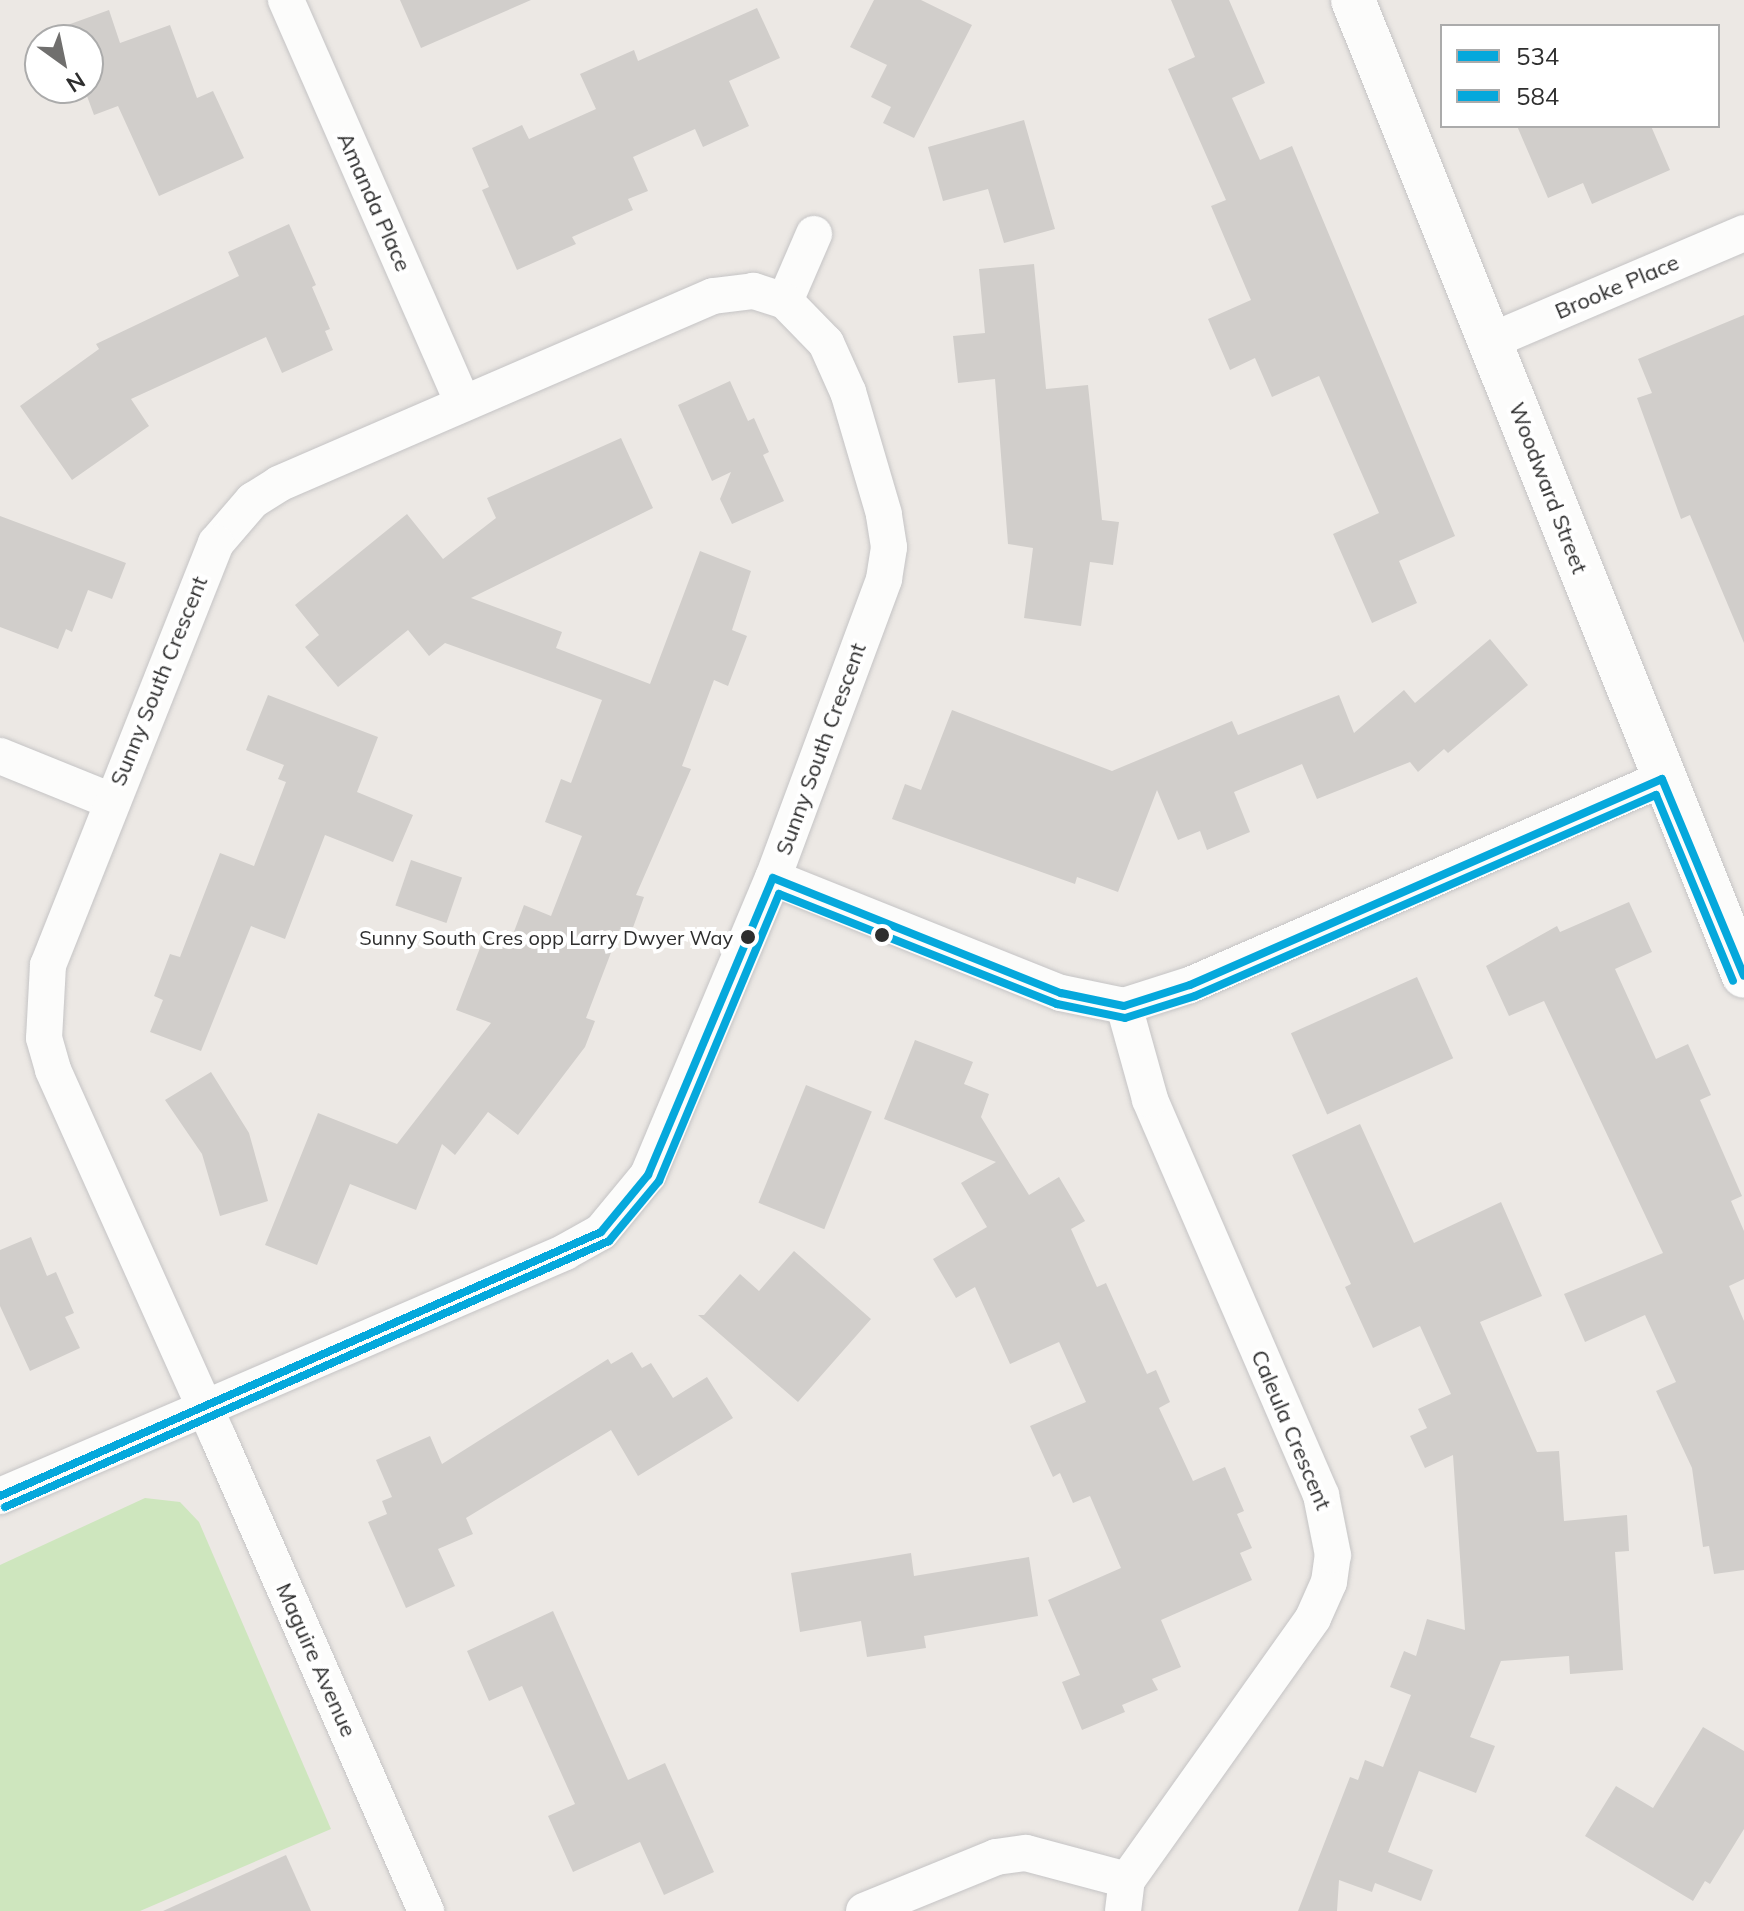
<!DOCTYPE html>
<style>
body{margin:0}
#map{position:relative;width:1744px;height:1911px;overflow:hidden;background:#ece8e4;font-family:Mulish,sans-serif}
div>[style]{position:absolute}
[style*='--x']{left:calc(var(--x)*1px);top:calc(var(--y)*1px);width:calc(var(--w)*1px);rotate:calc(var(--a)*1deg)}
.green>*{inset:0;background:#cee6be}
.building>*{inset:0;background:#d1cecb;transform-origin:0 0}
.roads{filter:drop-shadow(0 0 2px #c5c4c5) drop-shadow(0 0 2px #c5c4c5)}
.street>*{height:36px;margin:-18px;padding:0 18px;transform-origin:18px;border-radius:18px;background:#fcfcfb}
.secondary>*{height:44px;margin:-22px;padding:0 22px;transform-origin:22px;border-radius:22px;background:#fcfcfb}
.bus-1>*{height:8px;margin:-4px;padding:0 4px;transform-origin:4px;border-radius:4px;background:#05a8dc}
.bus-2>*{height:8px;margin:-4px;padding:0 4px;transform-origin:4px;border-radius:4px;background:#05a8dc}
.dots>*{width:22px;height:22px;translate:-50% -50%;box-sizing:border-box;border:4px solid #fff;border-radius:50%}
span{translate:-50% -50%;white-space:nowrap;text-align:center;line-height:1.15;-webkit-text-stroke:8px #fff;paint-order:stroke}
.bus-label{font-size:20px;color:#2e2e2e}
.right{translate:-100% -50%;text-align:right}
.street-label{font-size:22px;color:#2e2e2e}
.legend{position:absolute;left:1440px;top:24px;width:280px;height:104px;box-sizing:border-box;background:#fff;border:2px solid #ababab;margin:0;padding:10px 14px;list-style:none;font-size:24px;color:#2e2e2e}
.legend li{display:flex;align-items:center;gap:16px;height:40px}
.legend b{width:40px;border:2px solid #ababab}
.north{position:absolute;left:24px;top:24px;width:80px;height:80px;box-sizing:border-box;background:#fff;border:2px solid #ababab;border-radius:50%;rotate:147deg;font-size:22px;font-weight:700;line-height:32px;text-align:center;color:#2e2e2e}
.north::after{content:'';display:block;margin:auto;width:28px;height:36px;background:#706f6e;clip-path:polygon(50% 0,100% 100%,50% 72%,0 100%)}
</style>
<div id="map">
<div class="green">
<i style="clip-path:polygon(145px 1498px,180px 1502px,199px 1522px,331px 1829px,140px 1911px,0 1911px,0 1565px)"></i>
</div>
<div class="building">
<i style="clip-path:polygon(400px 0,531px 0,421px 48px)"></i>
<i style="clip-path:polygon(874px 0,921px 0,972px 25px,914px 138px,883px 123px,891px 107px,871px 97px,887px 65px,850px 47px)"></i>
<i style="clip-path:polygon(1171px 0,1229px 0,1265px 83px,1232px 98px,1260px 160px,1292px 146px,1455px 536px,1399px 561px,1417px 603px,1372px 623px,1333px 534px,1379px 513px,1319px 376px,1272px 397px,1255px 358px,1230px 370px,1208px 319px,1251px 300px,1211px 206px,1226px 200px,1168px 69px,1195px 57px)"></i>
<i style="clip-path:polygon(757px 8px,780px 58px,729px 81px,749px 126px,703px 147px,695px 129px,633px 157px,648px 191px,628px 199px,633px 210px,572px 237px,576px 244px,517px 270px,482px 190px,489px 187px,472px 148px,522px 125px,529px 139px,596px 109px,580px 74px,634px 50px,638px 61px)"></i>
<i style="clip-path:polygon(109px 10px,120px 43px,170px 25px,197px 98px,213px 91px,244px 158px,159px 196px,118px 106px,94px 115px,84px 88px,88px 88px,88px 40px,66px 40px,62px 27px)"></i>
<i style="clip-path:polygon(1024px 120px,1055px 229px,1004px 243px,988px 189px,943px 201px,928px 147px)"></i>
<i style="clip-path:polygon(1517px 126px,1651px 126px,1670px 170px,1592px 204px,1583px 183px,1548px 198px)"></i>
<i style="clip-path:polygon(289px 224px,316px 285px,312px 287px,330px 329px,325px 331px,333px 350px,282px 373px,266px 337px,131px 399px,149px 426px,72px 480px,20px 406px,99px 349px,96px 344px,239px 276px,228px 252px)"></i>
<i style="clip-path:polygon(1034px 264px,1046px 389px,1088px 385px,1102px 520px,1119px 522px,1113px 565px,1090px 562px,1081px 626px,1024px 618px,1033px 548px,1008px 544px,995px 379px,958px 383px,953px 336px,985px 333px,979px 269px)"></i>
<i style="clip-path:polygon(1744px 315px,1744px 643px,1690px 515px,1681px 519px,1637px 398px,1652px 393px,1638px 359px)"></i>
<i style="clip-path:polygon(730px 381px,748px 421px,754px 418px,769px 452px,763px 455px,784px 501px,732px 524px,720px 499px,731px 472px,712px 481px,678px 405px)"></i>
<i style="clip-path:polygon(621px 438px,653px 508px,471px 598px,562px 632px,556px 648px,650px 684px,700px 551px,751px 571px,732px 630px,747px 636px,728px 686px,714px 680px,682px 766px,691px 769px,636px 895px,644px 897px,631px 933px,620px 929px,586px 1018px,595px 1021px,585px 1047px,518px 1135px,488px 1112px,455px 1155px,442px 1144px,416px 1210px,350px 1184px,317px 1265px,265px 1245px,318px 1113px,397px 1144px,491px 1023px,456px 1010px,485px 935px,509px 945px,524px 905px,551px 916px,582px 836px,545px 822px,561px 779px,571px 783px,602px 700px,445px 643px,429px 656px,408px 630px,338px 687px,305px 647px,319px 635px,295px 605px,407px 514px,443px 559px,496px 518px,487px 498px)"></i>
<i style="clip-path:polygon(0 516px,126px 563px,112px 599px,88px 590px,72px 632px,66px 629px,58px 649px,0 627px)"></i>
<i style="clip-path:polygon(1490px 639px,1528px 685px,1448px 753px,1444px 749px,1418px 772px,1410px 762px,1317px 799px,1302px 764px,1234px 792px,1250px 832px,1207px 850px,1200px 831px,1178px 840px,1157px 790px,1118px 892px,1077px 877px,1075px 884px,892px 819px,905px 784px,921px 790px,952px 710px,1112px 771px,1232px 721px,1238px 735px,1339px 695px,1354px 733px,1404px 690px,1415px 703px)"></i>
<i style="clip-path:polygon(268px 695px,378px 737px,357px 792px,413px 815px,393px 862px,325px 835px,285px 939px,251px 926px,201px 1051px,150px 1032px,163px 1000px,154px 996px,170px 954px,180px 957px,220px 853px,254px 866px,286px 782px,278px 779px,284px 765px,246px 750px)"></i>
<i style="left:411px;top:860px;width:54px;height:48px;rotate:19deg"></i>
<i style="clip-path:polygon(1629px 902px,1652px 952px,1615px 969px,1656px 1059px,1688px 1044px,1711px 1095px,1700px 1100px,1742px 1196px,1731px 1201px,1744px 1231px,1744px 1279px,1729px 1286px,1744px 1321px,1744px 1570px,1714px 1574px,1709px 1546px,1703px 1547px,1692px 1468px,1656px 1391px,1676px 1382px,1645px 1315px,1585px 1342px,1564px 1294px,1663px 1253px,1544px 1001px,1509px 1016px,1486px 966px,1557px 926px,1560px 932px)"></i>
<i style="left:1417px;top:977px;width:89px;height:138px;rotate:66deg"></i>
<i style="clip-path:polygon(915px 1040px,973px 1062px,964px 1084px,989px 1094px,981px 1117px,1029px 1195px,1059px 1177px,1085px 1221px,1071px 1229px,1097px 1287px,1106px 1283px,1147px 1374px,1156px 1370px,1170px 1402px,1159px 1408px,1193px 1481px,1225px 1467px,1244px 1511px,1237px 1514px,1252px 1548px,1240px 1553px,1252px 1580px,1161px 1620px,1181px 1667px,1152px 1679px,1158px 1690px,1122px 1705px,1125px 1712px,1082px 1730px,1062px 1682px,1080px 1675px,1048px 1600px,1121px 1568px,1090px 1496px,1073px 1503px,1060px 1473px,1053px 1477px,1030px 1426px,1086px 1402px,1059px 1342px,1010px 1364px,975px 1287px,956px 1298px,933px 1259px,987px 1227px,961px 1183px,996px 1162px,884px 1119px)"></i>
<i style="clip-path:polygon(211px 1072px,249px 1133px,268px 1201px,220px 1216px,202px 1154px,165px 1100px)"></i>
<i style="left:806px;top:1085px;width:71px;height:127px;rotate:22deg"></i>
<i style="clip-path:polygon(1360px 1124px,1414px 1243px,1501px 1202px,1542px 1296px,1480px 1322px,1537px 1452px,1559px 1451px,1564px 1521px,1627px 1515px,1629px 1551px,1615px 1552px,1623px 1670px,1570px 1674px,1569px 1656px,1501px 1661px,1470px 1737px,1495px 1746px,1476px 1793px,1419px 1771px,1388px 1852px,1433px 1870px,1421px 1901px,1375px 1883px,1372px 1892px,1339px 1880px,1337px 1911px,1298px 1911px,1350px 1777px,1358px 1780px,1365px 1760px,1383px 1767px,1411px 1695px,1390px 1687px,1404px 1651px,1416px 1656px,1427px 1619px,1465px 1630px,1453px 1455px,1425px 1468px,1410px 1436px,1427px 1428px,1418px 1409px,1451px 1394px,1420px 1326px,1373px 1348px,1345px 1287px,1351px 1284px,1292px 1155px)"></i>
<i style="clip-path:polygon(31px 1237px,47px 1276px,56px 1272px,74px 1313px,65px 1317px,80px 1348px,30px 1371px,0 1306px,0 1250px)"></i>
<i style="clip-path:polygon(794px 1251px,871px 1319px,798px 1402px,698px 1315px,704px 1315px,740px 1274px,759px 1291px)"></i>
<i style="clip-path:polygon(632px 1352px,642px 1368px,651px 1363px,673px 1398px,707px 1377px,733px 1418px,638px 1476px,611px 1430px,466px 1518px,473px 1534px,438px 1549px,455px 1586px,406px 1608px,368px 1522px,387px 1514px,382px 1501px,392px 1497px,376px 1460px,430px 1436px,442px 1464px,608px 1359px,611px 1364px)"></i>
<i style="clip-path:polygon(911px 1553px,914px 1576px,1029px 1557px,1038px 1616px,924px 1636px,926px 1648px,867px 1657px,861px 1621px,800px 1632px,791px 1573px)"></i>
<i style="clip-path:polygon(553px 1611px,628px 1780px,665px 1763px,714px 1872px,664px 1895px,640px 1842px,573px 1872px,548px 1816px,575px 1804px,522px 1686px,489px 1701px,467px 1651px)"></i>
<i style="clip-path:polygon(1703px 1727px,1744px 1751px,1744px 1829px,1710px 1884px,1705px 1881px,1693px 1901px,1585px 1836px,1616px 1786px,1653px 1808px)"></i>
<i style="clip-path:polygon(286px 1855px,311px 1911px,163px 1911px)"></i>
</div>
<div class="roads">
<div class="street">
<i style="--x:286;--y:0;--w:440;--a:66.3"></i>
<i style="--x:785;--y:301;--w:73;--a:-66.6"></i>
<i style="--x:1491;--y:341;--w:275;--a:-23.1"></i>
<i style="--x:0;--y:756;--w:118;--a:22"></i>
<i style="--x:773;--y:878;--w:310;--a:21.8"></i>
<i style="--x:1061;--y:993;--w:64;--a:11.7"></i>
<i style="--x:1124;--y:1006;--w:69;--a:-17.7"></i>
<i style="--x:1190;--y:985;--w:515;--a:-23.58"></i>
<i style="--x:0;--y:1496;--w:223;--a:-23.2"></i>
<i style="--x:205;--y:1408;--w:392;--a:-23.4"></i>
<i style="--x:565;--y:1252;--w:41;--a:-29.1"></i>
<i style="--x:601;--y:1232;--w:74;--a:-50.5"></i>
<i style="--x:648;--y:1175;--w:322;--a:-67.2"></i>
<i style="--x:773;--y:878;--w:319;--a:-69.6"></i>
<i style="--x:884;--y:579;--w:32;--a:-81"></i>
<i style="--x:889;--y:547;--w:33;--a:-99"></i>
<i style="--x:884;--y:514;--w:127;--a:-106.4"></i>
<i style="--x:848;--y:392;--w:54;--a:-114.2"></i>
<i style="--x:826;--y:343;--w:59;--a:-134.3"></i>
<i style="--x:785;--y:301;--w:33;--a:-162"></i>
<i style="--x:754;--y:291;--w:41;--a:173"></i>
<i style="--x:713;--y:296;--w:473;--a:156.6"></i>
<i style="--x:279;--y:484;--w:31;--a:148"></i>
<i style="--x:253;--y:500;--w:57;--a:130.7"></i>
<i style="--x:216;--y:543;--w:454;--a:111.7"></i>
<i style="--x:48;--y:965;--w:73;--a:93.1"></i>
<i style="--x:44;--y:1038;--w:33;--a:74"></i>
<i style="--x:53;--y:1070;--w:371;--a:65.8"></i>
<i style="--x:205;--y:1408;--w:32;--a:66"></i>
<i style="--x:218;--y:1437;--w:518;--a:66.31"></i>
<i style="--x:864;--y:1911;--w:143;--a:-22.2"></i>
<i style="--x:996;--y:1857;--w:30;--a:-8"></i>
<i style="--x:1026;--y:1853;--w:105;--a:15"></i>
<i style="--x:1123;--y:1911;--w:31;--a:-83"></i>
<i style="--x:1127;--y:1880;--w:321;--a:-54.6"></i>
<i style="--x:1313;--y:1618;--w:39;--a:-66"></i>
<i style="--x:1329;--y:1582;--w:27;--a:-82"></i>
<i style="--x:1333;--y:1555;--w:61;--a:-101.3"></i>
<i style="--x:1321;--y:1495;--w:431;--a:-113.4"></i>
<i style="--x:1150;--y:1099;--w:97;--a:-105.6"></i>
</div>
<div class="secondary">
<i style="--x:1353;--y:0;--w:1051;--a:68.17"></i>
</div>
</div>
<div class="bus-1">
<i style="--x:0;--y:1496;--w:656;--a:-23.71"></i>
<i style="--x:601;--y:1232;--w:74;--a:-50.5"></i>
<i style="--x:648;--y:1175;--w:322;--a:-67.2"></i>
<i style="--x:773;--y:878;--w:310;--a:21.8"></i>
<i style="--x:1061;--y:993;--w:64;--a:11.7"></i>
<i style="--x:1124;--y:1006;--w:69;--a:-17.7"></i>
<i style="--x:1190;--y:985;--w:515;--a:-23.58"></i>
<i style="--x:1662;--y:779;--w:213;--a:67.4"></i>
</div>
<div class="bus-2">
<i style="--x:5;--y:1507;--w:660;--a:-23.77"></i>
<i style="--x:609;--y:1241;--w:78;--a:-50.2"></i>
<i style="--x:659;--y:1181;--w:311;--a:-67.3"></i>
<i style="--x:779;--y:894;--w:299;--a:21.6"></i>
<i style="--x:1057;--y:1004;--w:69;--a:11.6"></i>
<i style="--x:1125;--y:1018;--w:73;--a:-17.4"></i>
<i style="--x:1195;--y:996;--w:503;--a:-23.56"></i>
<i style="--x:1656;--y:795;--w:201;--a:67.5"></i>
</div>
<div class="dots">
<i style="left:882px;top:935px;background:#2e2e2e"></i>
<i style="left:748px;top:937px;background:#2e2e2e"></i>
</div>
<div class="bus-label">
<span class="right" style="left:733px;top:937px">Sunny South Cres opp Larry Dwyer Way</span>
</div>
<div class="street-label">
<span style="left:374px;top:202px;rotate:66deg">Amanda Place</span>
<span style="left:1617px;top:287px;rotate:-23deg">Brooke Place</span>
<span style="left:1548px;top:488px;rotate:69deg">Woodward Street</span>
<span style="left:159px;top:681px;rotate:-68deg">Sunny South Crescent</span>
<span style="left:821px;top:749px;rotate:-70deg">Sunny South Crescent</span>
<span style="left:1291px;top:1430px;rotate:67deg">Caleula Crescent</span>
<span style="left:316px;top:1660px;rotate:66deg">Maguire Avenue</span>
</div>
<ul class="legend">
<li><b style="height:10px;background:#05a8dc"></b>534</li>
<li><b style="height:10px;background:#05a8dc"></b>584</li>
</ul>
<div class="north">N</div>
</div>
